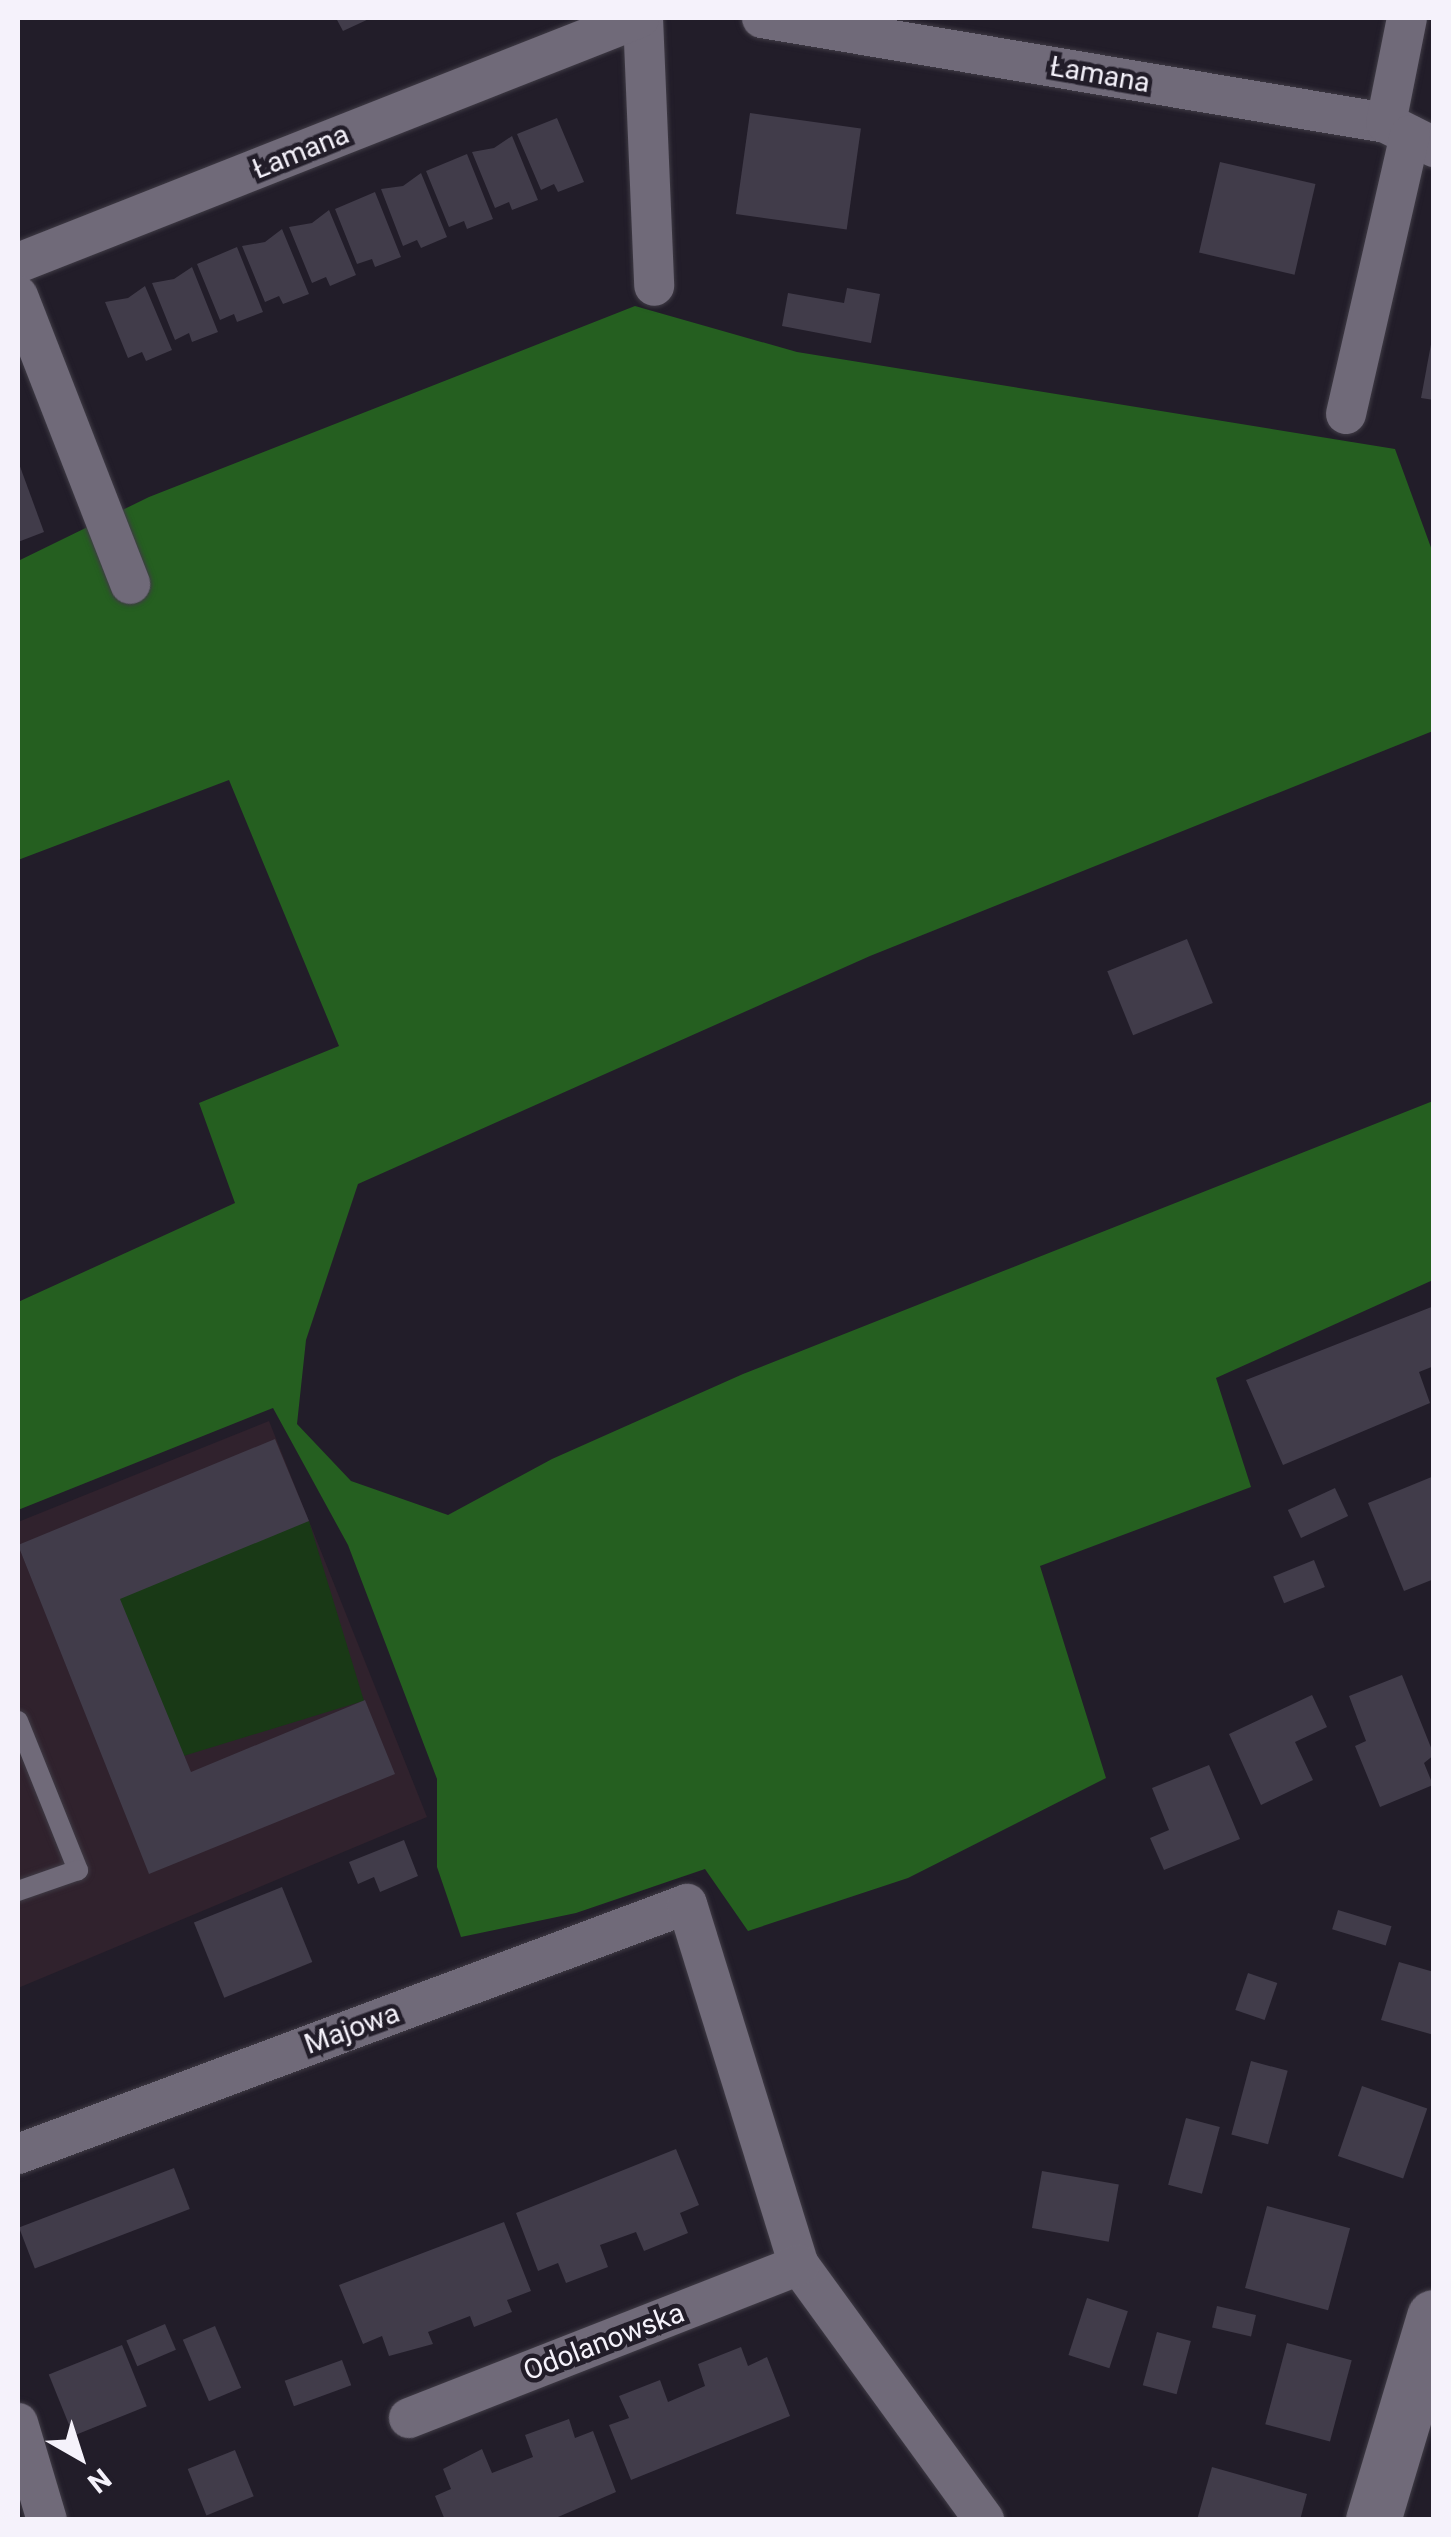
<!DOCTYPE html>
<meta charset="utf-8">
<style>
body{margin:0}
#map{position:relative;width:1451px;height:2537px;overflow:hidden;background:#221d29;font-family:Roboto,sans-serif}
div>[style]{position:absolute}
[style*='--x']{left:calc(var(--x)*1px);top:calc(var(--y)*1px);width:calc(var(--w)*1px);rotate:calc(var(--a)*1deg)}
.education>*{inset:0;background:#30222d}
.green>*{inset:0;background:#193916;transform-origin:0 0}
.forest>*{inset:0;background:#255f20}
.building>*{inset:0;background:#413c4a;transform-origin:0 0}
.roads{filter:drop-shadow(0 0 2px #3f3b45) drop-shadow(0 0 2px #3f3b45)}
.lane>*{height:20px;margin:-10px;padding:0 10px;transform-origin:10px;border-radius:10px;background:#706a79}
.street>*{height:40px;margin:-20px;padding:0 20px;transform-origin:20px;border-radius:20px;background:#706a79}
.secondary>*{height:55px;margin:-27.5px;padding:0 27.5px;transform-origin:27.5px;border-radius:27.5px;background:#706a79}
span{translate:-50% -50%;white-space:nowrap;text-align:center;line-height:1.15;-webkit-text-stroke:9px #221d29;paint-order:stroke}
.street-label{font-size:28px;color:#f5f2fb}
.frame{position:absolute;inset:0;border:20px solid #f5f2fb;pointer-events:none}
.north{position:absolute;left:30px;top:2407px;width:100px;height:100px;-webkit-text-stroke:8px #221d29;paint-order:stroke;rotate:141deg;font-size:28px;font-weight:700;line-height:40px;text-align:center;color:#f5f2fb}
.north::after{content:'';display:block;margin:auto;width:35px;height:45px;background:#f5f2fb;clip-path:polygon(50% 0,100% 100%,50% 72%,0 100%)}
</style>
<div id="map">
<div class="education">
<i style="clip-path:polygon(269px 1421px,427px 1817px,18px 1988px,18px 1522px)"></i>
</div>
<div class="green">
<i style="left:309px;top:1521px;width:188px;height:204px;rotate:73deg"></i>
</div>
<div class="forest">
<i style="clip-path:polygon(635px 306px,797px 352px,1395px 449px,1433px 553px,1433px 731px,870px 956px,358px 1184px,306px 1340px,297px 1424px,351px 1481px,448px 1515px,552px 1459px,743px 1374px,1433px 1101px,1433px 1280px,1216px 1378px,1251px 1487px,1040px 1566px,1106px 1778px,908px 1878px,748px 1931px,705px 1869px,576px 1913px,461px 1937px,437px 1867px,437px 1779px,348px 1545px,273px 1408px,18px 1510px,18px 1302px,235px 1203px,199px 1103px,339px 1046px,229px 780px,18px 860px,18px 561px,149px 497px)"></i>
</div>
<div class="building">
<i style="clip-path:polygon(336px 18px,371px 18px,343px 31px)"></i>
<i style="left:750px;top:113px;width:112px;height:102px;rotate:8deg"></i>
<i style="clip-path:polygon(557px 118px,584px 182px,558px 192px,554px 184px,541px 190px,517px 134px)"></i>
<i style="clip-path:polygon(512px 136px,538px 200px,512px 210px,509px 202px,495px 208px,472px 152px,494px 148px)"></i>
<i style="clip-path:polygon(467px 154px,493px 219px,467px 229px,464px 221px,449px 227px,426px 171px)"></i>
<i style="left:1220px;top:162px;width:98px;height:93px;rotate:13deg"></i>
<i style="clip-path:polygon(421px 173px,447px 237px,421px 248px,417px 240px,403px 246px,381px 189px,403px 186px)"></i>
<i style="clip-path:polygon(375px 192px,401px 257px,375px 267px,372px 259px,357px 264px,335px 209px)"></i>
<i style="clip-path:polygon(329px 210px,356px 275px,330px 286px,326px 277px,312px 283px,289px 227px,312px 223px)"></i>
<i style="clip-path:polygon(282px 229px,309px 294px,283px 304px,279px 296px,265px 302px,242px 246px,265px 242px)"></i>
<i style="clip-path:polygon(237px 247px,263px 312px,237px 322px,234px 314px,220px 320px,197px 264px)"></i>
<i style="clip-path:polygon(192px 267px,218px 332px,192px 342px,189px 333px,175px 340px,152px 283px,174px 279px)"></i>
<i style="clip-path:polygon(145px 286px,172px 350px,146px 361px,142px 352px,128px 358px,105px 302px,128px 298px)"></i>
<i style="clip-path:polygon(847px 288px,880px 294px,871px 343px,782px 326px,788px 293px,844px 303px)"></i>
<i style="clip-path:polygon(1432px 339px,1434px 339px,1434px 400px,1421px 398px)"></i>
<i style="clip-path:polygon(18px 461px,44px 532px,18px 542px)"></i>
<i style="left:1187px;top:939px;width:69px;height:86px;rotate:68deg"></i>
<i style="clip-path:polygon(1434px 1306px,1434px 1366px,1419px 1372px,1430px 1403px,1283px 1465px,1246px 1380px)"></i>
<i style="clip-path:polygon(275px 1439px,309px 1521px,120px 1599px,191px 1772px,365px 1700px,395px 1774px,149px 1874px,18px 1545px)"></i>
<i style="clip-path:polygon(1434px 1476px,1434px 1579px,1404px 1591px,1368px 1503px)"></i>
<i style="left:1335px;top:1488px;width:31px;height:52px;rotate:65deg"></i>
<i style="left:1314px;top:1560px;width:29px;height:44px;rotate:68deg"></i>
<i style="clip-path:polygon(1402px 1675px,1434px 1755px,1424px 1763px,1433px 1785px,1380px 1807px,1355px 1746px,1366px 1741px,1349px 1696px)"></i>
<i style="clip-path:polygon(1312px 1695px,1327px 1727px,1295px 1742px,1313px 1780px,1261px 1805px,1229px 1734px)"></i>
<i style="clip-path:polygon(1209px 1765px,1240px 1839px,1164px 1870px,1150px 1838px,1169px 1830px,1152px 1788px)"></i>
<i style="clip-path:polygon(404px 1840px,418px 1876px,380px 1892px,374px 1877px,358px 1884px,349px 1862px)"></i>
<i style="left:282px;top:1887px;width:81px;height:95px;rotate:68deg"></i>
<i style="left:1338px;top:1910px;width:56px;height:20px;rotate:17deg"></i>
<i style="clip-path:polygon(1399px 1962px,1434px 1972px,1434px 2035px,1381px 2020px)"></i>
<i style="left:1248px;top:1973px;width:31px;height:39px;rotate:19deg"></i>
<i style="left:1251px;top:2061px;width:38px;height:76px;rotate:15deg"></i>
<i style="left:1362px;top:2086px;width:69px;height:74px;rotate:19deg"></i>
<i style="left:1186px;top:2118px;width:35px;height:69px;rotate:15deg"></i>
<i style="clip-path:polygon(676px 2149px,699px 2205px,680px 2213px,688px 2233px,644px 2251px,636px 2232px,600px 2245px,608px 2267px,566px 2283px,558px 2263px,538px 2271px,516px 2213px)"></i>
<i style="left:174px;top:2168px;width:44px;height:166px;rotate:69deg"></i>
<i style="left:1042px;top:2171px;width:78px;height:58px;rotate:10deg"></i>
<i style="left:1267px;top:2206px;width:86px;height:85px;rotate:15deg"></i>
<i style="clip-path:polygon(504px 2222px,531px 2291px,507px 2300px,512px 2312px,474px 2327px,470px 2316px,428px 2332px,433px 2344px,389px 2356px,382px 2336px,363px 2344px,339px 2285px)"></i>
<i style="left:1087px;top:2298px;width:43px;height:60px;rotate:18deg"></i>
<i style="left:1217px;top:2306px;width:40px;height:22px;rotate:13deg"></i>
<i style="left:165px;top:2324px;width:28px;height:42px;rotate:67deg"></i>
<i style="left:215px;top:2326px;width:67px;height:35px;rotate:67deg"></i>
<i style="left:1157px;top:2332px;width:35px;height:55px;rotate:15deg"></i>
<i style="left:1287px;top:2343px;width:67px;height:84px;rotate:15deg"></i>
<i style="left:122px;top:2345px;width:66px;height:79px;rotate:68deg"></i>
<i style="clip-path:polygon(741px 2347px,748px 2366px,767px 2357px,790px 2416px,631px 2480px,609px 2425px,629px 2418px,619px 2396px,660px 2380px,668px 2402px,705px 2386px,698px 2364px)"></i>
<i style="left:342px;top:2360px;width:27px;height:61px;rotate:70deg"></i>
<i style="clip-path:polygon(569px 2419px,575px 2438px,593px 2431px,616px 2492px,551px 2520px,445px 2520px,435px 2496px,451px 2489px,443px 2469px,482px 2449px,492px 2473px,533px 2457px,525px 2435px)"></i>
<i style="left:235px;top:2450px;width:50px;height:51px;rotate:68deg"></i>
<i style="clip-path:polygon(1212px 2467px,1307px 2494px,1300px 2520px,1197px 2520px)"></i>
</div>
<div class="roads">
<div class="lane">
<i style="--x:18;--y:1721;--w:161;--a:68.1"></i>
<i style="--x:78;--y:1870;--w:64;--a:160.7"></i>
</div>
<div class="street">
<i style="--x:643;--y:18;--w:268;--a:87.6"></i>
<i style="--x:762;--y:18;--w:633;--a:9.55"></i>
<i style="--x:1386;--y:123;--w:54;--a:26.6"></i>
<i style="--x:1386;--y:123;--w:107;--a:-78.7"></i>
<i style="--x:18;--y:263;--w:668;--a:-21.53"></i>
<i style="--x:18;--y:296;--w:309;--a:68.7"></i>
<i style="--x:1346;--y:414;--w:286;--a:-77.1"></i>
<i style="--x:18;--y:2154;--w:714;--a:-20.49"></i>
<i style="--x:687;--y:1904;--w:378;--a:72.8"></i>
<i style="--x:799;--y:2265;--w:315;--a:54"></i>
<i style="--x:409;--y:2418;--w:419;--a:-21.4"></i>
<i style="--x:18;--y:2423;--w:101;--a:73.4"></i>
</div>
<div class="secondary">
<i style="--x:1373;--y:2520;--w:212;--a:-73.3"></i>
</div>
</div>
<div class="street-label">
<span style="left:1100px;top:75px;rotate:10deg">Łamana</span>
<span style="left:301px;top:152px;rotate:-22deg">Łamana</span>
<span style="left:352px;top:2029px;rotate:-20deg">Majowa</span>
<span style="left:604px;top:2342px;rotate:-21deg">Odolanowska</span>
</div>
<div class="frame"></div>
<div class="north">N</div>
</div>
